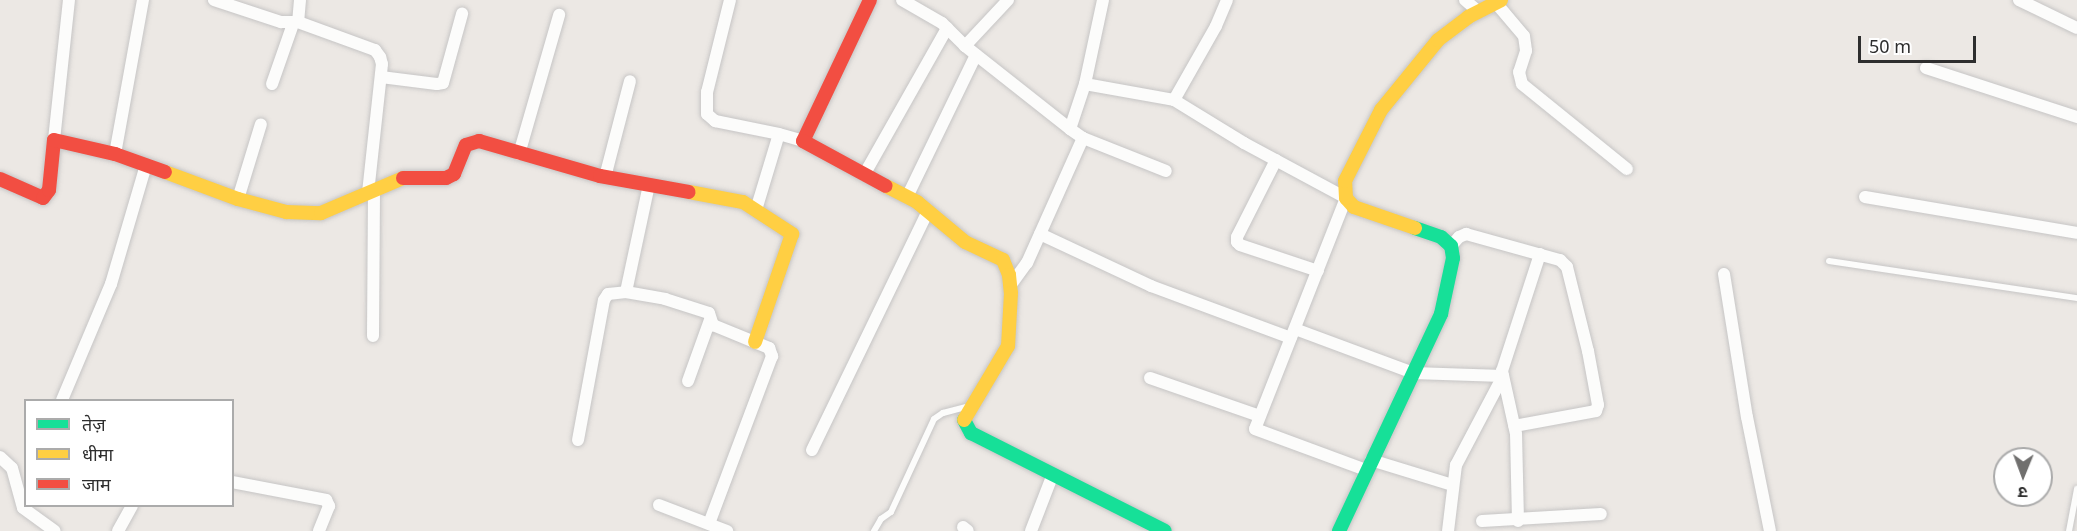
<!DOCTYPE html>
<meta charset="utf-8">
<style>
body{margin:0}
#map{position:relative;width:2077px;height:531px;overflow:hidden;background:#ece8e4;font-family:"Noto Sans","Noto Sans Devanagari",sans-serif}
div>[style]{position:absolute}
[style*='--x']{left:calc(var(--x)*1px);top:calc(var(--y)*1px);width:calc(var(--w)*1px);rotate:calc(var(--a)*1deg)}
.roads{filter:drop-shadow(0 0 2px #c6c5c5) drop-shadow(0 0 2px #c6c5c5)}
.lane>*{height:6px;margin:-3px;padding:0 3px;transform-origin:3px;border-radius:3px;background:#fcfcfb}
.street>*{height:12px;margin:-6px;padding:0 6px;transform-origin:6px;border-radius:6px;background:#fcfcfb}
.fast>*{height:14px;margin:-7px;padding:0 7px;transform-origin:7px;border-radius:7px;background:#16e098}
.slow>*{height:14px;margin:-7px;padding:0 7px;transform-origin:7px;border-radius:7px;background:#ffcf43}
.jam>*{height:14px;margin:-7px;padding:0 7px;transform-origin:7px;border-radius:7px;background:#f24e42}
span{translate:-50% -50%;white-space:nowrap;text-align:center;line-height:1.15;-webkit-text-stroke:5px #fff;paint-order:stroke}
.legend{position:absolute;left:24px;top:399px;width:210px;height:108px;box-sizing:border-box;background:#fff;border:2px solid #ababab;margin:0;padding:8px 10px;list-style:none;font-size:18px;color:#2e2e2e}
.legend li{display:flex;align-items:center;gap:12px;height:30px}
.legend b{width:30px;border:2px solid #ababab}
.north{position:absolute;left:1993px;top:447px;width:60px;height:60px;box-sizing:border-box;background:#fff;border:2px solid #ababab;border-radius:50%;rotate:181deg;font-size:16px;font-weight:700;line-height:24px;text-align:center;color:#2e2e2e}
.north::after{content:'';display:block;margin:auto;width:21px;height:27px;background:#706f6e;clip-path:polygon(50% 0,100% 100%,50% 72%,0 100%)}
.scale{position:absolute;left:1858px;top:36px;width:118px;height:27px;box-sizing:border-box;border:3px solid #2e2e2e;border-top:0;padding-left:8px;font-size:18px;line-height:21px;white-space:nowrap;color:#2e2e2e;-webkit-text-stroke:4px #fff;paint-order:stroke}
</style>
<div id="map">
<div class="roads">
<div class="lane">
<i style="--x:1829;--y:261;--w:251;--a:8.5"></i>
<i style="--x:874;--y:531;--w:14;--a:-60"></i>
<i style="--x:881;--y:519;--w:12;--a:-35"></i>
<i style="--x:891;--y:512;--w:102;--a:-65.2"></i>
<i style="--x:934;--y:419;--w:11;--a:-34"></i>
<i style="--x:943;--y:413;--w:23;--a:-15"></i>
<i style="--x:2069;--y:531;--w:43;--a:-79.2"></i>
</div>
<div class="street">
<i style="--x:214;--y:0;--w:71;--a:18.2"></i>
<i style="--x:281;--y:22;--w:17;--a:0"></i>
<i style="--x:300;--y:0;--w:22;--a:95"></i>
<i style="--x:298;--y:22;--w:82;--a:20"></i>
<i style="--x:375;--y:50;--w:9;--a:54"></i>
<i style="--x:380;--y:57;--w:7;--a:74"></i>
<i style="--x:382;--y:64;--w:129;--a:96.2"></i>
<i style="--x:730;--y:0;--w:95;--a:104"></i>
<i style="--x:707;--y:92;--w:22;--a:90"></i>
<i style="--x:707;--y:114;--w:11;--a:41"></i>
<i style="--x:715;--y:121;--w:65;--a:11.5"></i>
<i style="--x:779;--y:134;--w:25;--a:16"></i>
<i style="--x:902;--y:0;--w:46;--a:29.9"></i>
<i style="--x:942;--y:23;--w:33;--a:45"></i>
<i style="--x:965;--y:46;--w:134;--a:38.3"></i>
<i style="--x:1070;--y:129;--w:16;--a:35"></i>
<i style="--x:1083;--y:138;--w:89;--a:21.7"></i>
<i style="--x:1465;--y:0;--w:18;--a:41"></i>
<i style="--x:2019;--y:0;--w:64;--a:25.8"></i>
<i style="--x:1496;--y:3;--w:43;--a:49.7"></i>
<i style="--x:1524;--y:36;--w:15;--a:82"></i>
<i style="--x:1526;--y:51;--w:22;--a:108"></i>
<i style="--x:1519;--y:72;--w:12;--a:76"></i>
<i style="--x:1522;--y:84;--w:135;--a:39"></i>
<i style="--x:965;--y:46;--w:63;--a:-46.9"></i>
<i style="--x:1926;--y:68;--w:159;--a:18"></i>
<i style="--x:381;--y:77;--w:56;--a:7.1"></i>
<i style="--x:437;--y:84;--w:6;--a:-9"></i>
<i style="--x:443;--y:83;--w:72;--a:-74.6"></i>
<i style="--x:272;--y:84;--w:64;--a:-70.7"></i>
<i style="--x:1085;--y:84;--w:90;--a:10.2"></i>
<i style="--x:1174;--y:100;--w:82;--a:31.6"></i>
<i style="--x:1244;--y:143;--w:116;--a:28.3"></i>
<i style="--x:1346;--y:198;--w:248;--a:111.5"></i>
<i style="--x:1255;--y:429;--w:118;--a:20.3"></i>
<i style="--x:1174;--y:100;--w:85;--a:-60.4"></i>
<i style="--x:1216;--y:26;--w:28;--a:-67"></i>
<i style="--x:1070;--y:129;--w:47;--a:-71.6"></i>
<i style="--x:1085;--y:84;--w:86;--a:-77.9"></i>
<i style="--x:54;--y:140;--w:141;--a:-83.9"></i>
<i style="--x:115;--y:154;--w:157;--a:-79.7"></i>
<i style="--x:519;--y:154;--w:145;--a:-73.9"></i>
<i style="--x:1276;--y:160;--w:86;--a:116.9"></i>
<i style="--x:1237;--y:237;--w:5;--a:90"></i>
<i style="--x:1237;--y:242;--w:4;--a:45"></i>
<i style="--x:1240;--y:245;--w:82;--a:18.4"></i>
<i style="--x:864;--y:175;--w:169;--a:-60.5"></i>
<i style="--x:605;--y:177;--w:99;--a:-75.4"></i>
<i style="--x:907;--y:197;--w:158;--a:-64.1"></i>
<i style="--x:1865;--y:197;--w:215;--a:9.6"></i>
<i style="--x:238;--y:199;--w:78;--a:-73"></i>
<i style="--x:756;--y:210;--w:79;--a:-73.2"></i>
<i style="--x:1040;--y:234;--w:123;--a:25.1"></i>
<i style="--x:1151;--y:286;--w:149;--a:20.4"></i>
<i style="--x:1451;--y:246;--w:12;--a:-48"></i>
<i style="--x:1459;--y:237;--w:8;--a:-23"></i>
<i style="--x:1466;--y:234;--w:98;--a:15.5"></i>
<i style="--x:1560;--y:260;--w:10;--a:45"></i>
<i style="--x:1567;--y:267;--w:87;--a:76"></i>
<i style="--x:1588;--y:351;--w:55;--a:79.5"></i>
<i style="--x:1598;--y:405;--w:6;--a:108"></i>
<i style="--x:1596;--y:411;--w:83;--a:169.6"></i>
<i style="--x:1724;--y:274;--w:145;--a:80.9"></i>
<i style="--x:1747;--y:417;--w:116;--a:78.6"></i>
<i style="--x:1010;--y:286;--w:29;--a:-54"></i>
<i style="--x:1027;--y:263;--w:137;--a:-65.9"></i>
<i style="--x:626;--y:292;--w:109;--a:-77.9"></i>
<i style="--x:1295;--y:329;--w:126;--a:20.4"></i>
<i style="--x:1413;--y:373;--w:90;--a:1.9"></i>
<i style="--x:1503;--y:376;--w:101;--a:117.8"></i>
<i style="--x:1456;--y:465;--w:66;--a:96.9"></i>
<i style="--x:373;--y:336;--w:147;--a:-89.6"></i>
<i style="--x:1150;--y:378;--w:116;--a:19.1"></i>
<i style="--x:688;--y:381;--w:65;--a:-70.2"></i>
<i style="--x:62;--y:400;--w:126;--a:-67.1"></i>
<i style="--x:111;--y:284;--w:124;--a:-73.6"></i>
<i style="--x:578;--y:440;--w:142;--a:-79.5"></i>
<i style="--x:604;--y:300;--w:7;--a:-56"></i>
<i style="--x:608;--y:294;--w:18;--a:-6"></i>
<i style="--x:626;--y:292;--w:40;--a:10"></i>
<i style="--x:665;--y:299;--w:46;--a:17.7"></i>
<i style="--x:709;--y:313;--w:13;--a:72"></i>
<i style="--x:713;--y:325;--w:61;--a:22.3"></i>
<i style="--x:769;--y:348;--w:9;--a:69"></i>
<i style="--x:772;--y:356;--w:179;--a:110.6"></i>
<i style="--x:812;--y:450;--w:266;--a:-64.1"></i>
<i style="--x:0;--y:457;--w:16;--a:43"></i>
<i style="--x:12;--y:468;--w:41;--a:74.6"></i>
<i style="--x:23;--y:508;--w:39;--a:36"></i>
<i style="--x:1371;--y:460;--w:86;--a:17"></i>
<i style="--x:232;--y:482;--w:96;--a:10.8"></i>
<i style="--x:326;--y:500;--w:7;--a:63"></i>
<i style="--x:329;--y:506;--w:27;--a:112"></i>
<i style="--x:659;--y:505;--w:73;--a:20.9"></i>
<i style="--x:1482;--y:521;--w:119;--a:-3.4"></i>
<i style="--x:1518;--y:521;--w:87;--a:-91.3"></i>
<i style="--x:1516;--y:434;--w:65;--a:-102.5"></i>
<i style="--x:1502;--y:371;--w:123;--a:-72"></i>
<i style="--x:963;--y:527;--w:6;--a:39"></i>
<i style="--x:118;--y:531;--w:29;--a:-61"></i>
<i style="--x:1031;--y:531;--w:61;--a:-68.9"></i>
</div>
<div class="fast">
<i style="--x:964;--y:420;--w:15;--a:62"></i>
<i style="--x:971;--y:433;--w:217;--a:26.8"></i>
<i style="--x:1339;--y:531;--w:240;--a:-64.8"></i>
<i style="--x:1441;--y:314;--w:57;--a:-77.9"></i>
<i style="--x:1453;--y:258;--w:12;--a:-99"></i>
<i style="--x:1451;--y:246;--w:13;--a:-138"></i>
<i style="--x:1441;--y:237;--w:28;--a:-161"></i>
</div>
<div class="slow">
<i style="--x:165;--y:172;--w:78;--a:20.3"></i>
<i style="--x:238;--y:199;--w:50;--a:15.2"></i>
<i style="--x:286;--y:212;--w:35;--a:2"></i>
<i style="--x:321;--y:213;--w:89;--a:-23.1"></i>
<i style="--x:886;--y:186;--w:35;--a:27"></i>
<i style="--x:917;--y:202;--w:62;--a:39.8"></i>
<i style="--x:965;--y:242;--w:42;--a:25.3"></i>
<i style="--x:1003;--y:260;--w:16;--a:68"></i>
<i style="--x:1009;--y:275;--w:18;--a:84"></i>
<i style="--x:1011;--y:293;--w:53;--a:93.2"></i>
<i style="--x:1008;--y:346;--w:86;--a:120.7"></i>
<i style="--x:689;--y:192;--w:55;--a:10.5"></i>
<i style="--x:743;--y:202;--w:59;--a:33.1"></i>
<i style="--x:792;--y:234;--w:114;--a:108.9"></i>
<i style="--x:1415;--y:228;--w:65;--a:-161"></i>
<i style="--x:1354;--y:207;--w:12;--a:-132"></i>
<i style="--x:1346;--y:198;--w:17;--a:-93"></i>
<i style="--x:1345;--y:181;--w:80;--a:-63.1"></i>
<i style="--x:1381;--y:110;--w:90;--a:-50.8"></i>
<i style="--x:1438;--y:40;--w:38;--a:-37"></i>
<i style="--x:1468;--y:17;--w:37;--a:-27"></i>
</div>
<div class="jam">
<i style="--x:870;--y:0;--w:156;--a:115.4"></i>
<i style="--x:803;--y:141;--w:94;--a:28.5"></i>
<i style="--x:403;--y:178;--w:43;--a:0"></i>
<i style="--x:446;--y:178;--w:9;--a:-27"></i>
<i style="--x:454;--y:174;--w:31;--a:-68"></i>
<i style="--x:466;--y:145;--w:14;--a:-17"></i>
<i style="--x:479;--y:141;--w:126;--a:16.1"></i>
<i style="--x:600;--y:176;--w:90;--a:10.2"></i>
<i style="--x:0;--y:179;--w:47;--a:23.8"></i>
<i style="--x:43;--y:198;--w:10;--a:-53"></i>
<i style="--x:49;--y:190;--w:50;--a:-84.3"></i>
<i style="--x:54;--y:140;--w:63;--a:12.9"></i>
<i style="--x:115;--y:154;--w:53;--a:19.8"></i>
</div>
</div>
<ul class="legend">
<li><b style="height:8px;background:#16e098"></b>तेज़</li>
<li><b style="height:8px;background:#ffcf43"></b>धीमा</li>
<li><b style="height:8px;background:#f24e42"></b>जाम</li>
</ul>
<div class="north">उ</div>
<div class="scale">50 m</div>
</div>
